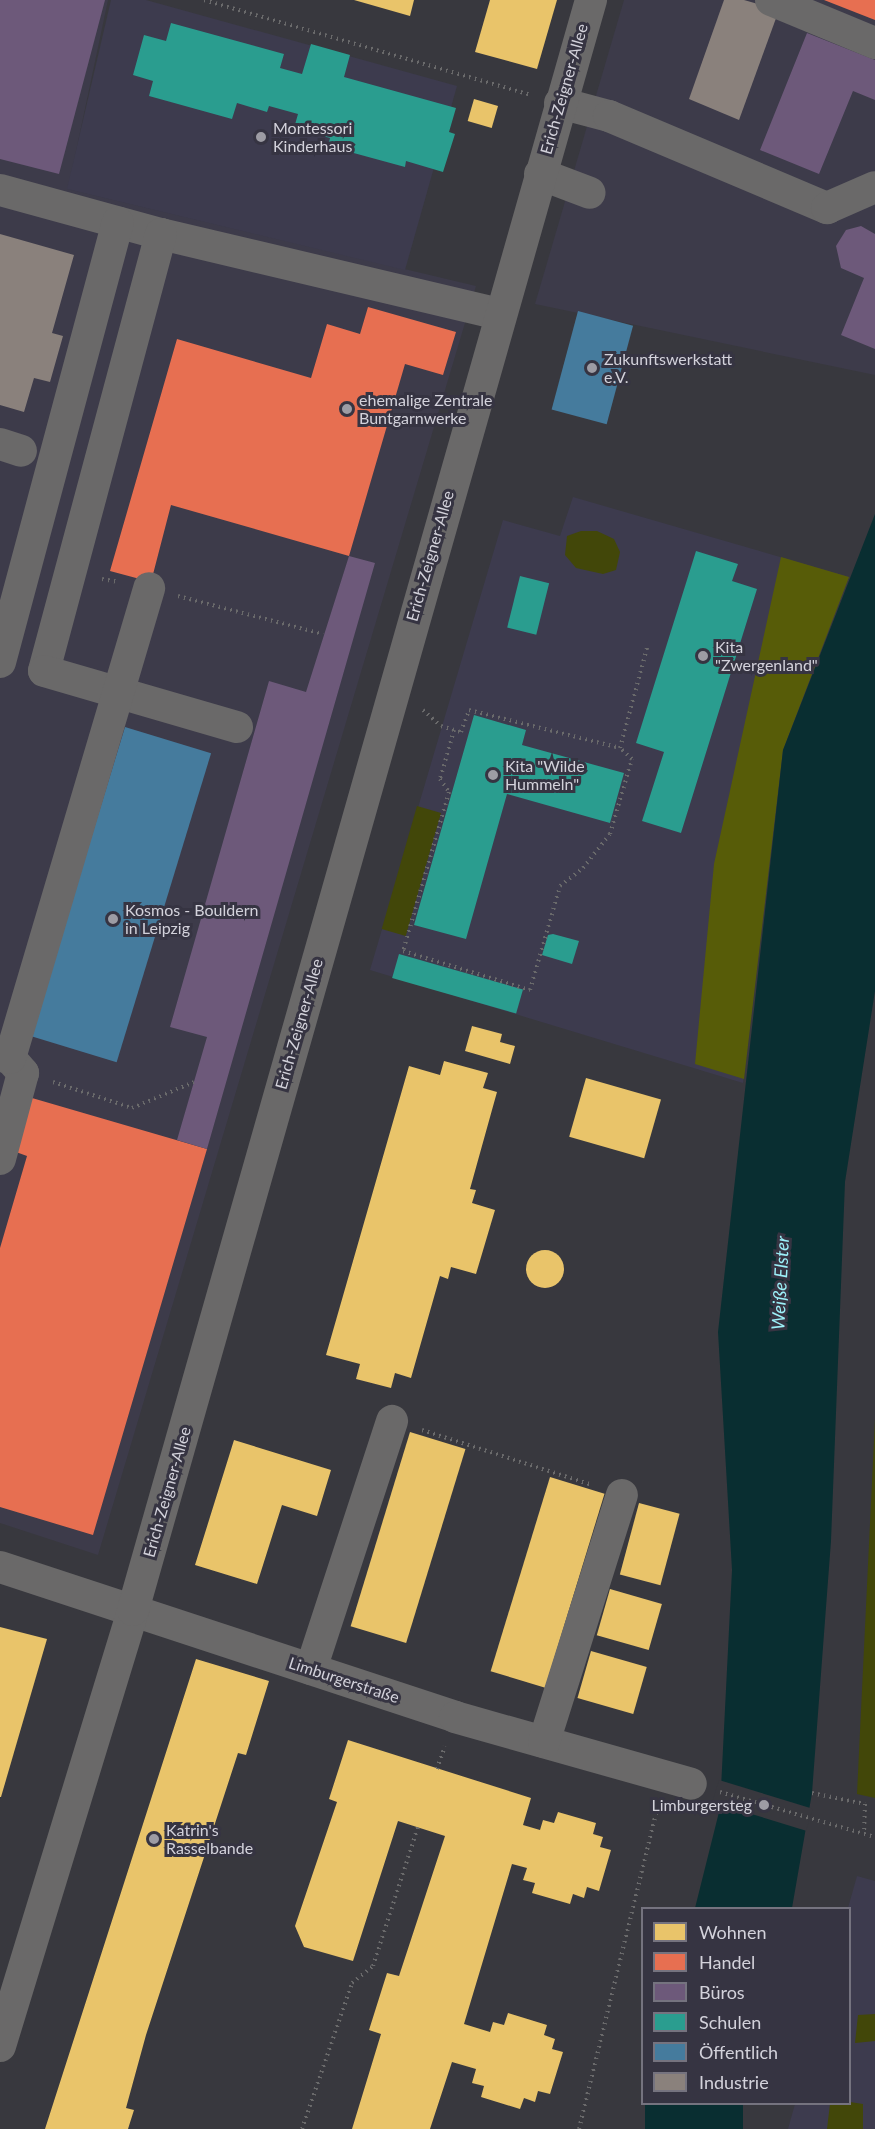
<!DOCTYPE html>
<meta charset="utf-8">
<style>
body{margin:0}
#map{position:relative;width:875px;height:2129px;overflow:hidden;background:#38383e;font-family:Lato,sans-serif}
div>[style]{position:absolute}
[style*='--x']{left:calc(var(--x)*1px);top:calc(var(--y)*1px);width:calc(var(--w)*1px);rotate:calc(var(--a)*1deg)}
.commercial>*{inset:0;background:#3d3b4a}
.built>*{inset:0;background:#3d3b4e}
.green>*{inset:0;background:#424709;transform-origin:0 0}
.forest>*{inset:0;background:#575c08}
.water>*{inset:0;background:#092e31;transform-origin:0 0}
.pier>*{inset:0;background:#38383e;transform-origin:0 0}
.homes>*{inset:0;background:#e9c46a;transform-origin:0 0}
.round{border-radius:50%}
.shops>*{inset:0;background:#e76f51}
.offices>*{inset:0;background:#6d597a}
.schools>*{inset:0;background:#2a9d8f;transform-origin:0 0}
.public>*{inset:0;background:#457b9d;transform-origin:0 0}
.industry>*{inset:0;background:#8a817c}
.path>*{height:4px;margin-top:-2px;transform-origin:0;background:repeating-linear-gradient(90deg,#6a6a6b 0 1.5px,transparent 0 6px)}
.minor>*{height:32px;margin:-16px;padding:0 16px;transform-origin:16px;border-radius:16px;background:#6a6969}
.dots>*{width:16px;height:16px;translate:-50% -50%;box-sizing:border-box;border:3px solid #363442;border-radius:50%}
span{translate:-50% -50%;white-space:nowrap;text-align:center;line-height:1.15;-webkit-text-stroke:6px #363442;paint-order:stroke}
.street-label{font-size:16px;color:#d3d2db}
.poi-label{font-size:16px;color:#d3d2db}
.left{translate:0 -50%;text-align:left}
.right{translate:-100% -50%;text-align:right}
.water-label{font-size:18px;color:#9cf0f8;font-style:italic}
.legend{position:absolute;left:641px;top:1907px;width:210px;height:198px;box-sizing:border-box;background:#363442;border:2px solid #75737f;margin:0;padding:8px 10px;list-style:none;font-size:18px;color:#d3d2db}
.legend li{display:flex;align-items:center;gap:12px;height:30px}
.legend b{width:30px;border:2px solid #75737f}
</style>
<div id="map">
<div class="commercial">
<i style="clip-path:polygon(0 0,108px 0,68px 189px,476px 286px,98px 1555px,0 1523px)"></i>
<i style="clip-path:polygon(624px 0,875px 0,875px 375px,535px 304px)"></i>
</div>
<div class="built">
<i style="clip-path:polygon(111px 0,146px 0,457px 86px,405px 270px,67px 189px)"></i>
<i style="clip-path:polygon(573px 497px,849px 577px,783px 750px,743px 1083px,370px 970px,503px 520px,560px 536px)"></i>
<i style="clip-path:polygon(857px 1876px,875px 1881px,875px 2129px,788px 2129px,795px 2104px,850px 2104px,848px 1908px)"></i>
</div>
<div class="green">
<i style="clip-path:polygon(581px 531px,597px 531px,614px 539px,620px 552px,616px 570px,603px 574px,576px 568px,565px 555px,567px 536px)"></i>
<i style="left:417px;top:806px;width:25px;height:128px;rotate:16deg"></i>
<i style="clip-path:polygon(875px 1419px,875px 1798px,857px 1794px)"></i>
<i style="clip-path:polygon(875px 2014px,875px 2041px,855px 2043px,858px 2015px)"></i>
<i style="clip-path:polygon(850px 2102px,863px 2104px,863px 2129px,827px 2129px,830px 2104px)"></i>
</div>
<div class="forest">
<i style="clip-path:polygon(781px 557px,849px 577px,783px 750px,744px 1079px,695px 1064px,714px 864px)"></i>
</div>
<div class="water">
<i style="clip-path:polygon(875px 514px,875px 991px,845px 1182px,831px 1541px,812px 1793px,792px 1908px,695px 1908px,720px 1808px,732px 1570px,718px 1332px,783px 750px)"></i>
<i style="left:645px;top:2104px;width:98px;height:26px"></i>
</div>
<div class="pier">
<i style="left:719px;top:1780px;width:98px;height:23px;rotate:17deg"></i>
</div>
<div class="homes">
<i style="clip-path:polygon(354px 0,414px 0,410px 16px)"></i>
<i style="clip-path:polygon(490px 0,557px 0,537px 69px,475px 52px)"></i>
<i style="left:474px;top:99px;width:25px;height:23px;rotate:16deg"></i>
<i style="clip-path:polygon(472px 1026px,502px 1034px,500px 1042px,515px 1046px,510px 1064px,465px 1051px)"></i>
<i style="clip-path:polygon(444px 1061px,488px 1073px,483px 1088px,497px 1092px,470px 1189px,476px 1190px,472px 1203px,495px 1210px,476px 1274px,451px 1267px,448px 1279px,440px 1276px,411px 1378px,395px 1373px,391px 1388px,356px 1379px,360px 1364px,326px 1355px,409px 1066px,440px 1075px)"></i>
<i style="left:586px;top:1078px;width:78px;height:61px;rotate:16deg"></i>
<i class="round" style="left:526px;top:1250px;width:38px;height:38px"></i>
<i style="left:410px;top:1432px;width:58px;height:203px;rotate:17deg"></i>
<i style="clip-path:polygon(234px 1440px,331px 1470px,317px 1516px,282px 1505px,257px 1584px,195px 1565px)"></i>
<i style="left:550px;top:1477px;width:57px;height:203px;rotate:17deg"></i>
<i style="left:639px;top:1503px;width:42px;height:74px;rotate:15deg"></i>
<i style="left:610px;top:1589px;width:54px;height:48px;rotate:16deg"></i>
<i style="clip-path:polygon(0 1627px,47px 1639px,1px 1797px,0 1797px)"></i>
<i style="left:591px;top:1651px;width:58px;height:49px;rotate:16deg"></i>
<i style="clip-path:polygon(196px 1659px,269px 1681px,246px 1755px,238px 1753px,146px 2035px,126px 2108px,134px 2110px,128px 2129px,45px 2129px)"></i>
<i style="clip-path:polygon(348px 1740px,531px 1798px,523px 1825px,540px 1830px,543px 1820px,554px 1823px,558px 1812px,596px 1823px,593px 1834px,603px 1837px,600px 1847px,611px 1850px,599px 1891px,587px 1887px,584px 1898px,573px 1894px,570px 1904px,532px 1893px,535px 1883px,523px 1880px,527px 1868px,512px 1864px,464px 2024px,490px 2032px,493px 2022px,504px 2025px,508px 2013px,547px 2025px,544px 2035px,555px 2039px,552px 2049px,563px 2052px,550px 2094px,538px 2091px,535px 2102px,524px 2098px,520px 2109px,481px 2097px,484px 2086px,472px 2083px,476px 2069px,452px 2062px,430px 2129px,352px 2129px,381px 2034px,369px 2030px,387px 1973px,399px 1976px,445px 1836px,398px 1821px,353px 1961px,304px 1947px,295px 1926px,337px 1802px,329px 1799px)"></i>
</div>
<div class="shops">
<i style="clip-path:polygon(824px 0,875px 0,875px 20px)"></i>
<i style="clip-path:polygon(368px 307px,456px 332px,443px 375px,405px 364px,349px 556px,171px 505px,151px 582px,110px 571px,177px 339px,311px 378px,327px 324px,360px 334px)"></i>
<i style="clip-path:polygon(32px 1098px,207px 1149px,93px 1535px,0 1507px,0 1248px,27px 1156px,16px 1152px)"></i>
</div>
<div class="offices">
<i style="clip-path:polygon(0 0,105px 0,59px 174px,0 159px)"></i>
<i style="clip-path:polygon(807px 33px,875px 60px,875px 100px,853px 91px,819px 174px,760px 150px)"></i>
<i style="clip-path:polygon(861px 226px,875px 234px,875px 349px,841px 335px,864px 278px,841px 268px,836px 246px,846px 230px)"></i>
<i style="clip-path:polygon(349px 556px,375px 563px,207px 1149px,177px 1140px,207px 1037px,170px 1027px,269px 681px,306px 692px)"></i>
</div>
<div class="schools">
<i style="clip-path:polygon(171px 23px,284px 54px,280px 68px,302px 74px,311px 44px,350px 55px,344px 77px,456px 108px,449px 132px,455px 134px,443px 172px,406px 161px,405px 167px,328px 146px,330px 138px,294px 128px,298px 114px,269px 106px,267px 112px,237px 103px,232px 119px,149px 96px,153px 81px,133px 75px,144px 35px,166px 41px)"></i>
<i style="clip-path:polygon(696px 551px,738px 564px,732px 581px,757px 589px,681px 833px,642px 821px,664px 752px,636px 743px)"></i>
<i style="left:520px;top:576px;width:30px;height:53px;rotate:14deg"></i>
<i style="clip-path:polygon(474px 715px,526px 730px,522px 745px,624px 773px,610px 823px,507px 794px,466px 939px,414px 925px)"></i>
<i style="clip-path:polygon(553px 934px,579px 941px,572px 964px,542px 955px,548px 935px)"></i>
<i style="left:399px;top:954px;width:129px;height:25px;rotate:16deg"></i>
</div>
<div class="public">
<i style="left:578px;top:311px;width:57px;height:102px;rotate:15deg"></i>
<i style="left:125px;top:727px;width:90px;height:323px;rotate:17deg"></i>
</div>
<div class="industry">
<i style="clip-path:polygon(724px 0,744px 0,779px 10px,739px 120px,689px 99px)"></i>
<i style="clip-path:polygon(0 234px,74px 255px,52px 333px,63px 336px,50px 382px,34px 378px,24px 412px,0 405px)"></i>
</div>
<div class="path">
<i style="--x:204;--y:0;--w:341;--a:16.2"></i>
<i style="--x:102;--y:579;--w:17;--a:10"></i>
<i style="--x:178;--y:596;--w:150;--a:14.7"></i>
<i style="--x:423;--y:710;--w:24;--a:42"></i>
<i style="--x:441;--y:726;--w:21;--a:17"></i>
<i style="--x:461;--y:732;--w:23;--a:-70"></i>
<i style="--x:469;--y:710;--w:156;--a:14.1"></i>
<i style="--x:620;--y:748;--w:104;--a:-74.9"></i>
<i style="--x:454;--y:730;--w:51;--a:105.9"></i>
<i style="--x:440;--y:779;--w:16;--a:55"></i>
<i style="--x:449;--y:792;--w:166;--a:106.1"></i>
<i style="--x:403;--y:951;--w:133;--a:17.1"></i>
<i style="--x:530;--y:990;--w:108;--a:-73.9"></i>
<i style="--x:560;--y:886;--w:29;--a:-38"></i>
<i style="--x:583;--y:868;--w:43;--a:-51.5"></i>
<i style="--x:610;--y:834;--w:78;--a:-73.7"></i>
<i style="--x:632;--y:759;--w:16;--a:-137"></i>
<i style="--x:53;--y:1082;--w:83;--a:18.2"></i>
<i style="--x:132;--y:1108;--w:67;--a:-22.8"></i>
<i style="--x:422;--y:1430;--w:179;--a:17.9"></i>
<i style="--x:437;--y:1769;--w:24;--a:-71"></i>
<i style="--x:720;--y:1792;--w:161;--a:16.2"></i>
<i style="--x:812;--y:1793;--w:54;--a:11.7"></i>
<i style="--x:865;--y:1804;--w:30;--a:92"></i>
<i style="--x:302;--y:2129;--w:154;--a:-71.1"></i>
<i style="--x:352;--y:1983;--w:27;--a:-39"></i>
<i style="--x:373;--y:1966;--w:146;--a:-72.1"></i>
<i style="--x:579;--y:2129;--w:333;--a:-76.3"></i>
</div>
<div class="minor">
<i style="--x:771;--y:0;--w:113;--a:22.5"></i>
<i style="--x:560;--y:103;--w:51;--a:14.9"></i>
<i style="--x:609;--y:116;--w:237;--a:22.9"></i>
<i style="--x:827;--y:208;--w:52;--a:-23.6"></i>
<i style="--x:540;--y:174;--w:53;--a:20.8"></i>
<i style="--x:0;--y:190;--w:167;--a:15.3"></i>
<i style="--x:161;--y:234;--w:347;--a:13.3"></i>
<i style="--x:161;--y:234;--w:452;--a:105"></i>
<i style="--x:44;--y:671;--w:201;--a:16.2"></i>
<i style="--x:0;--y:444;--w:22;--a:18"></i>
<i style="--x:0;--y:662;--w:455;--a:-75"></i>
<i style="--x:0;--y:1056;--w:10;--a:11"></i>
<i style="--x:10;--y:1058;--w:20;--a:49"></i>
<i style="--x:23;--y:1073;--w:89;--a:105"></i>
<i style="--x:10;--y:1058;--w:490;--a:-73.5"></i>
<i style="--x:0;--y:1567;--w:479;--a:18.2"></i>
<i style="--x:455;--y:1717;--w:245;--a:15.8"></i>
<i style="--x:311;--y:1669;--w:261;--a:-71.9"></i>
<i style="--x:544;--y:1742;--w:259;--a:-72.5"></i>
<i style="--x:0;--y:2046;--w:456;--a:-73"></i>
<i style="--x:133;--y:1610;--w:1674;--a:-74.12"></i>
</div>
<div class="dots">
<i style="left:261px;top:137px;background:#9d9ca4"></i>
<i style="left:592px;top:368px;background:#9d9ca4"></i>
<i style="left:347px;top:409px;background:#9d9ca4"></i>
<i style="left:703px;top:656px;background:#9d9ca4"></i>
<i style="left:493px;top:775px;background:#9d9ca4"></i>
<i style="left:113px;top:919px;background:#9d9ca4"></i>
<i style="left:764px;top:1805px;background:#9d9ca4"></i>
<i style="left:154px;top:1839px;background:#9d9ca4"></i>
</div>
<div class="street-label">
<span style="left:564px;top:89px;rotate:-74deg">Erich-Zeigner-Allee</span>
<span style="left:430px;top:556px;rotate:-74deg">Erich-Zeigner-Allee</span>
<span style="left:299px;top:1024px;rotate:-74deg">Erich-Zeigner-Allee</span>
<span style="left:167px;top:1492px;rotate:-74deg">Erich-Zeigner-Allee</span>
<span style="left:344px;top:1680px;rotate:18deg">Limburgerstraße</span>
</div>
<div class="poi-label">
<span class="left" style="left:273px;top:137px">Montessori<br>Kinderhaus</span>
<span class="left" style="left:604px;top:368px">Zukunftswerkstatt<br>e.V.</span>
<span class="left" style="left:359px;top:409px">ehemalige Zentrale<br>Buntgarnwerke</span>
<span class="left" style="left:715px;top:656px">Kita<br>"Zwergenland"</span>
<span class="left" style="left:505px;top:775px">Kita "Wilde<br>Hummeln"</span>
<span class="left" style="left:125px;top:919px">Kosmos - Bouldern<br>in Leipzig</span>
<span class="right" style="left:752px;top:1805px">Limburgersteg</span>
<span class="left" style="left:166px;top:1839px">Katrin's<br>Rasselbande</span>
</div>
<div class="water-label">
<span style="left:780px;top:1283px;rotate:-87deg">Weiße Elster</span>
</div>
<ul class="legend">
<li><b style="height:16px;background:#e9c46a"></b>Wohnen</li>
<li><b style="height:16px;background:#e76f51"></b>Handel</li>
<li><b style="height:16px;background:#6d597a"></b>Büros</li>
<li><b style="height:16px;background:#2a9d8f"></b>Schulen</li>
<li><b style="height:16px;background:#457b9d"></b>Öffentlich</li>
<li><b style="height:16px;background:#8a817c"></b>Industrie</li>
</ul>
</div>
